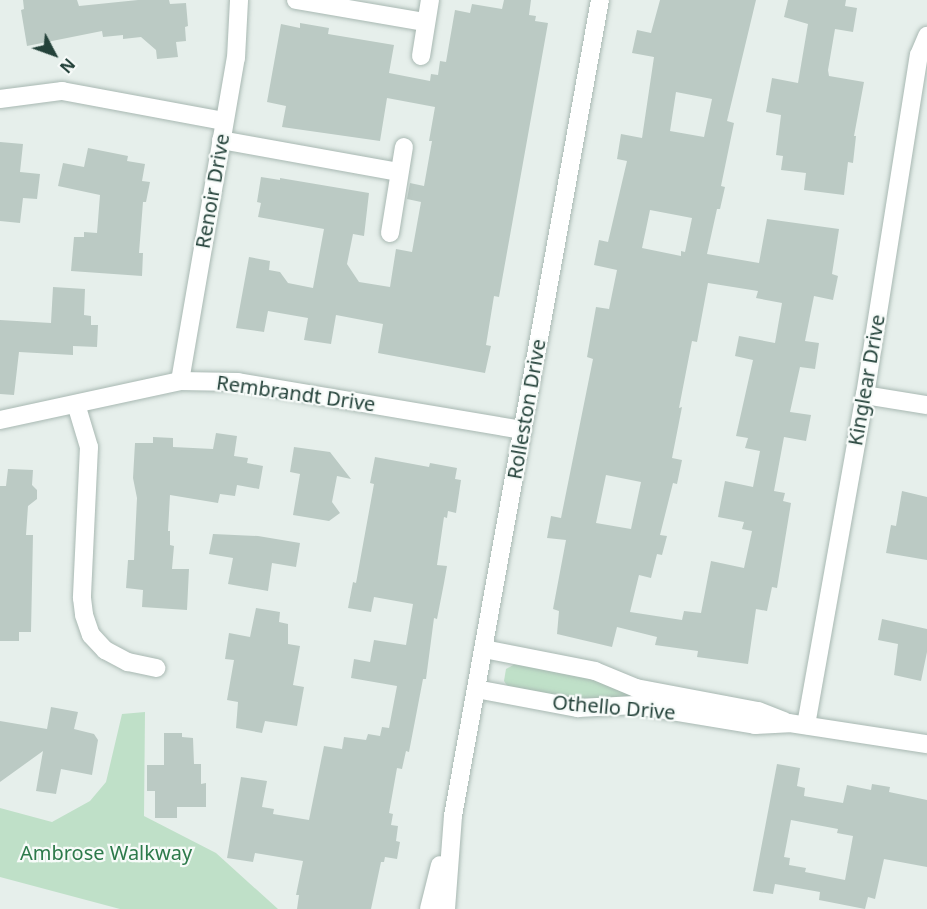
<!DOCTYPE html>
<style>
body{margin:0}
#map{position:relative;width:927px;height:909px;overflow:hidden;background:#e6efeb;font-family:"Noto Sans",sans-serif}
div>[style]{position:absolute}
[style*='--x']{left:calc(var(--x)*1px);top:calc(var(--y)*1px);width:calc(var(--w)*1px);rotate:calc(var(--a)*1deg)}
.green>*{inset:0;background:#bfe0c8}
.building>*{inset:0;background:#bbcac4}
.roads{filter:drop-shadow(0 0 2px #a8b8b2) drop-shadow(0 0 2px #a8b8b2)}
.street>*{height:18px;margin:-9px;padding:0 9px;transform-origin:9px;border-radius:9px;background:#fff}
.secondary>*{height:18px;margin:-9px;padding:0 9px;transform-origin:9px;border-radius:9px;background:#fff}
span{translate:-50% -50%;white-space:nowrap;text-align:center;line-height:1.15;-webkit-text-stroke:4.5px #f7fbf9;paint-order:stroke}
.street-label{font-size:20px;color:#24423a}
.park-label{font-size:20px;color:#2d7a4b}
.north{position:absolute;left:24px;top:24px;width:60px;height:60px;-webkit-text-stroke:4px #f7fbf9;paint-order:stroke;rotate:131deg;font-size:16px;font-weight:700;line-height:24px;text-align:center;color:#24423a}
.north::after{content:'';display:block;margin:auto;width:21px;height:27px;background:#24423a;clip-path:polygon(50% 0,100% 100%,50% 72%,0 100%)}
</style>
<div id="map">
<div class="green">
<i style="clip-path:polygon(515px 664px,588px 675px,757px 715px,600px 703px,508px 687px,504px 681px,506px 669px)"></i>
<i style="clip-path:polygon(145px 712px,144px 816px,216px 853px,278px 909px,120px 909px,0 877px,0 808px,52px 822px,90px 801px,106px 782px,122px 714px)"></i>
</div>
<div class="building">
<i style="clip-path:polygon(23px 0,77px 0,79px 6px,138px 0,169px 0,170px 4px,186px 3px,188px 26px,185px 27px,186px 41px,176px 42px,178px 57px,157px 59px,156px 50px,141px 37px,123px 39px,123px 35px,103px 37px,102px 31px,27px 46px,21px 10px,24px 9px)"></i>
<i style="clip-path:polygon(504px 0,531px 0,529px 15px,536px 16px,535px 21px,548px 23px,499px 297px,494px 296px,486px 345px,491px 346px,485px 373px,378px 353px,383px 324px,336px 315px,331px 344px,304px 340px,308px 318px,268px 311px,264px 332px,236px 328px,249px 257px,270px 261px,269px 270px,280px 272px,288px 283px,313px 288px,324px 229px,258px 217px,261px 203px,257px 202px,261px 177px,280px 180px,280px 178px,369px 193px,364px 236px,353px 234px,347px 264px,359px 282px,390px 287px,396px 249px,412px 252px,421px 202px,407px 199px,410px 183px,424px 186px,432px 141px,429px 141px,435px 107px,387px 98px,380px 141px,282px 127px,286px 106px,267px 102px,281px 24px,300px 28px,300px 23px,329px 28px,328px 34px,394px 45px,389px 73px,430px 81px,431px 74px,438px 75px,440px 61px,446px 62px,455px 10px,470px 13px,472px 4px,502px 9px)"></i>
<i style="clip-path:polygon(evenodd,660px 0,756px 0,727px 121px,734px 123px,721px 186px,725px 187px,720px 209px,717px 209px,707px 254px,759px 263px,767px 219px,839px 229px,832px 274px,838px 276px,833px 300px,814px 296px,805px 341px,819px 343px,815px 369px,800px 367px,790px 412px,811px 415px,806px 441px,784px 437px,774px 491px,785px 493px,783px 501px,791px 503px,777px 588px,772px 587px,767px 611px,756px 609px,748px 664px,697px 657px,698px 651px,655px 645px,657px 637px,617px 627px,612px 647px,557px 634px,559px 611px,553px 609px,566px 540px,547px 538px,551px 516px,561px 518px,593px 359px,587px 357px,596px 307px,609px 309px,617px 270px,594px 265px,599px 240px,608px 242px,627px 161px,617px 159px,621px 134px,642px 138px,654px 57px,632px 53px,637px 30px,651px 33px,660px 0,676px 92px,712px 99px,704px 137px,670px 131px,676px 92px,660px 0,650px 210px,692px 218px,685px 252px,681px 251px,681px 256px,642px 248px,650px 210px,660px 0,708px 283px,758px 291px,756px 298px,782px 303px,775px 343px,739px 336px,735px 356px,753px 360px,736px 436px,748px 438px,745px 448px,760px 451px,753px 487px,725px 481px,718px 517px,744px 522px,742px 529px,752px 531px,744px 568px,711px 561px,701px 613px,684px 611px,682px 620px,630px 612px,639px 575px,651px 578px,657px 554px,662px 555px,667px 536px,660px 535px,673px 483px,677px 484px,682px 460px,672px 458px,682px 407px,679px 408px,692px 341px,697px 342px,708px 283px,660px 0,606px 475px,641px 482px,631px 529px,596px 523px,606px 475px)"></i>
<i style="clip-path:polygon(788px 0,846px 0,845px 6px,857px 8px,853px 32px,835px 29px,828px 70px,829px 76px,864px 82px,854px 136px,856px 136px,853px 163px,848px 162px,844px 195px,804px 190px,806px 173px,781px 170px,783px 156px,776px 155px,781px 115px,766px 112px,772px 78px,798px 83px,808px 24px,784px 17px)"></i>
<i style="clip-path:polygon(0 142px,23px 144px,20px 172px,40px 174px,37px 199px,23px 198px,20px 223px,0 221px)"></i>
<i style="clip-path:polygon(88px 148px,128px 156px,127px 161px,145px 164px,142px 181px,150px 182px,146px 202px,143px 202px,139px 253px,143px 253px,142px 276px,71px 271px,74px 237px,84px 237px,84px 232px,97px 233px,100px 195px,58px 186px,63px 163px,84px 167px)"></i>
<i style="clip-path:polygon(53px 287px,85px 289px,84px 315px,91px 316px,91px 325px,98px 325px,97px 347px,73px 346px,73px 355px,19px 352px,14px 395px,0 394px,0 320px,51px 323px)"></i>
<i style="clip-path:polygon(216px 433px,237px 436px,234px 456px,248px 458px,247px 463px,263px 466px,259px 489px,237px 485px,235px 496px,220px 494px,218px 503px,170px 495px,168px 531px,170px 531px,170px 545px,174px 546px,172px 569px,189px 569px,187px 610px,142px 607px,143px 590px,126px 588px,128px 560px,134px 560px,137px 498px,133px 478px,135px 443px,153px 443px,153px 437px,173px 438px,173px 447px,213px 449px)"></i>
<i style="clip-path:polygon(294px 447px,330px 452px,351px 479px,337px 476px,332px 502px,340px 513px,329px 521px,293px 515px,300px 474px,290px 472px)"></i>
<i style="clip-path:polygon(375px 457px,429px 467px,430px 463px,457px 468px,455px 479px,461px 480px,456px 513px,448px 511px,447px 518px,444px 517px,437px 565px,447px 566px,444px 583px,437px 619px,434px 618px,426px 679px,423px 679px,409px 752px,406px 751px,402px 769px,397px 768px,389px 813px,393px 814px,391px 825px,398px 826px,396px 841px,400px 842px,397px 859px,385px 857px,384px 862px,381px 862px,371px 909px,297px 909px,299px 895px,296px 895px,303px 861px,255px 853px,253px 862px,227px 858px,241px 777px,267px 781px,262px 807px,274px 809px,273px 814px,309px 820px,324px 746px,342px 749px,344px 737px,366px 740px,368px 734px,380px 736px,382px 727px,389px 728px,397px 686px,351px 678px,354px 659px,370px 662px,374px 640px,406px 645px,413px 604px,374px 597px,371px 612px,348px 608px,353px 582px,356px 583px,374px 484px,370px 483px)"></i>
<i style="clip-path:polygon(8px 469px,33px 470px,32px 485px,37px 490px,37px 499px,28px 506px,26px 535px,33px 535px,31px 632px,19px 632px,19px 641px,0 641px,0 486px,6px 486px)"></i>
<i style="clip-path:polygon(902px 491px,927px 497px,927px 560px,886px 553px,891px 525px,896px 526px)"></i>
<i style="clip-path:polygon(213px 534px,258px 536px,300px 543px,296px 567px,272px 563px,268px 591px,228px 584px,233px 558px,209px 554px)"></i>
<i style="clip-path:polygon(256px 608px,280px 612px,279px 622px,288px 624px,288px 644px,300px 646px,293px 685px,304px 687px,297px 726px,265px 721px,262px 733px,236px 728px,238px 702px,227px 700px,234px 660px,225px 659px,229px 633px,250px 637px)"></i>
<i style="clip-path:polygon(882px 619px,927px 629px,927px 652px,921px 681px,894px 675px,898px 644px,878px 640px)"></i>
<i style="clip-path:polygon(51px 707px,78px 712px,74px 729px,94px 734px,98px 740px,92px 775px,61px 769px,56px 794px,36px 791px,43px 751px,0 782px,0 721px,47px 729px)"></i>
<i style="clip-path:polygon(164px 733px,182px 733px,182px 737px,193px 738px,194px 764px,201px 764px,201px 784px,206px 783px,206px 807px,177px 807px,177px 818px,155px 818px,155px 791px,147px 791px,147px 765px,164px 765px)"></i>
<i style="clip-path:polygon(evenodd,777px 764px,800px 768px,797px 786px,805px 788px,804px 796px,843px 803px,847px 785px,871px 790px,872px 784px,890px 787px,889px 792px,927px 800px,927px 867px,884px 859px,875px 899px,868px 897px,865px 909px,819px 900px,820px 892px,775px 884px,773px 894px,753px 891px,777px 764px,791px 820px,838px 829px,837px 833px,853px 836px,845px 880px,805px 872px,806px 868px,789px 865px,790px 858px,784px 857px,791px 820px)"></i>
</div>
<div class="roads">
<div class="street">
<i style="--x:296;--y:0;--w:131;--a:9.7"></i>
<i style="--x:421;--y:56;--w:57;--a:-80.9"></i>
<i style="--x:0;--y:99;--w:63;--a:-7.4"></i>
<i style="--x:62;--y:91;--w:165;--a:10.5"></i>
<i style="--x:221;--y:140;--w:181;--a:10.2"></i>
<i style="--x:390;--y:233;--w:87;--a:-80.8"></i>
<i style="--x:180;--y:381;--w:328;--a:-80.2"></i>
<i style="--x:236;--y:58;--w:58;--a:-87"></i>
<i style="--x:865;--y:395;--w:63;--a:9.2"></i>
<i style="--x:76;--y:404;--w:45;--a:73.2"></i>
<i style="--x:89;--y:447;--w:151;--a:92.7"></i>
<i style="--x:82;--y:598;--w:17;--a:83"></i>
<i style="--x:84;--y:615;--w:21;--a:71"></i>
<i style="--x:91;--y:635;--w:21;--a:47"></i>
<i style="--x:105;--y:650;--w:26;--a:28"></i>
<i style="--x:128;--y:662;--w:29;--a:12"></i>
<i style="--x:0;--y:420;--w:184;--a:-12.2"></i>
<i style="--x:180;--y:381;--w:58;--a:1"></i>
<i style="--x:238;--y:382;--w:289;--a:9.6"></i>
<i style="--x:484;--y:649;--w:113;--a:11.2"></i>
<i style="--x:595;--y:671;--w:44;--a:22.5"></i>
<i style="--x:636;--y:688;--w:124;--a:10.7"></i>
<i style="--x:758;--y:711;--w:28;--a:21"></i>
<i style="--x:476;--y:689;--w:104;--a:10.6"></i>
<i style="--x:578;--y:708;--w:58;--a:-3"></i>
<i style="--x:636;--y:705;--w:121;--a:9.5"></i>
<i style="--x:755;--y:725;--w:34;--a:-3"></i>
<i style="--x:789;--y:723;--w:140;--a:8.7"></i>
<i style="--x:806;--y:725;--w:335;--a:-79.9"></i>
<i style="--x:865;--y:395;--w:344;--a:-81"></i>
<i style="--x:919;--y:55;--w:21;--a:-67"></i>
</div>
<div class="secondary">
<i style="--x:429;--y:909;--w:45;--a:-76"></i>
<i style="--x:446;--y:909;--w:93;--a:-85.7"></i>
<i style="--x:453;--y:816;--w:829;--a:-79.79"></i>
</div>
</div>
<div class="street-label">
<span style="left:212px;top:191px;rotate:-80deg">Renoir Drive</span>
<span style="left:866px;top:380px;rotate:-80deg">Kinglear Drive</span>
<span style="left:296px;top:393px;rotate:8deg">Rembrandt Drive</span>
<span style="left:526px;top:409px;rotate:-80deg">Rolleston Drive</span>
<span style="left:614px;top:707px;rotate:5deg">Othello Drive</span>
</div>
<div class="park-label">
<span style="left:106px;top:852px">Ambrose Walkway</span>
</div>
<div class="north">N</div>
</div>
